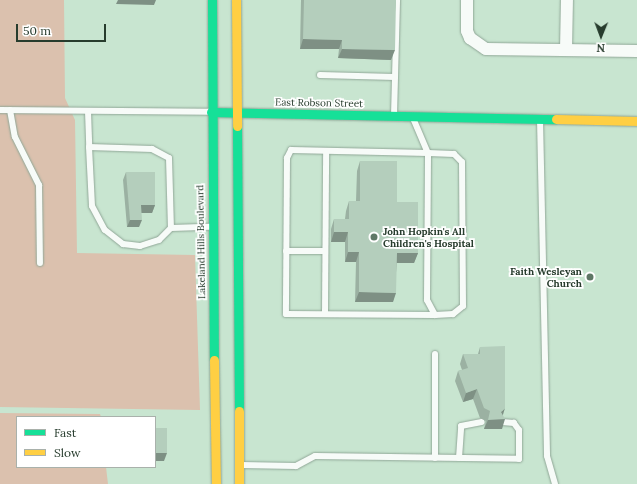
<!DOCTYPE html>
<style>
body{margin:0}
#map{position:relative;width:637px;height:484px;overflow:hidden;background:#c8e5d0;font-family:Lora,serif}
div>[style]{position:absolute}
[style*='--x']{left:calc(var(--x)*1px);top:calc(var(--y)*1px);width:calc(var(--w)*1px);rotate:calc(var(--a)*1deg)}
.green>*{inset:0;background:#dbc1ae}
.roads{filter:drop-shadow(0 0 1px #90a797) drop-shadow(0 0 1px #90a797)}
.lane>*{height:6px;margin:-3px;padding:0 3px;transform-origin:3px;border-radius:3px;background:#f7fbf8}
.street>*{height:12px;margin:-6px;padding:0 6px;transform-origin:6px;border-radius:6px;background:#f7fbf8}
.fast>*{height:9px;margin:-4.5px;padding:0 4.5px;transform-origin:4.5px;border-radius:4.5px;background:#16e098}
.slow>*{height:9px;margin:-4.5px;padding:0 4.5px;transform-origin:4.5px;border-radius:4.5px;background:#ffcf43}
.wall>*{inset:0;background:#9bb1a2}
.shaded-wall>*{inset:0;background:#7e9084}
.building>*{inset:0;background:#b4cebc;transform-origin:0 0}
.dots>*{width:11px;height:11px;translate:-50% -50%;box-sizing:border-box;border:2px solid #fff;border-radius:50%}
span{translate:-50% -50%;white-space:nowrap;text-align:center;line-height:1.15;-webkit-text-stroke:3.5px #fff;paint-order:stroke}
.street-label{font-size:10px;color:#273c2d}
.poi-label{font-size:10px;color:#273c2d;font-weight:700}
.left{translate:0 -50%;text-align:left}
.right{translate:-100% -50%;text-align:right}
.legend{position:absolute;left:16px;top:416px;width:140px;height:52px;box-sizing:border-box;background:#fff;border:1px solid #a9b1ab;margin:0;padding:5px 7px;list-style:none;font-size:12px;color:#273c2d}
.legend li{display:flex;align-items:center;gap:8px;height:20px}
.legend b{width:20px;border:1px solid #a9b1ab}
.north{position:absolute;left:581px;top:16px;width:40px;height:40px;-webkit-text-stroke:3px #fff;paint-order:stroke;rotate:181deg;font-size:11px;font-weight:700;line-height:16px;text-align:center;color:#273c2d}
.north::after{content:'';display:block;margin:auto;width:14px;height:18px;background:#273c2d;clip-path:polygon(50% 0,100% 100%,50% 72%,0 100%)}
.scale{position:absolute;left:16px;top:24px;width:90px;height:18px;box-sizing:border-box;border:2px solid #273c2d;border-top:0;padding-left:5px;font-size:12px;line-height:14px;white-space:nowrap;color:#273c2d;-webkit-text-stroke:3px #fff;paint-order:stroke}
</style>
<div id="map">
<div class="green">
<i style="clip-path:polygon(0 0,64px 0,65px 98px,75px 120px,77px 253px,195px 255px,200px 410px,0 407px)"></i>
<i style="clip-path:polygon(0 413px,100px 414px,101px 417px,17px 417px,17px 467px,106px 467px,108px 484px,0 484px)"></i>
</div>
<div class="roads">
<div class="lane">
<i style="--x:320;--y:75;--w:75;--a:1.5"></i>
<i style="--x:0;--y:110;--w:209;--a:0.5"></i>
<i style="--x:10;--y:110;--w:27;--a:80"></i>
<i style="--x:15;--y:137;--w:54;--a:63.4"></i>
<i style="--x:39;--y:185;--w:78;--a:89.3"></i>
<i style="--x:88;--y:111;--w:36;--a:88"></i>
<i style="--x:89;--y:147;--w:63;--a:1.8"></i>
<i style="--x:152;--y:149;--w:19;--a:28"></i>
<i style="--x:169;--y:158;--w:70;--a:88.4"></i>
<i style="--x:171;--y:228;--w:38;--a:-2"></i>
<i style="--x:394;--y:116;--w:116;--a:-88.5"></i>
<i style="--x:413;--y:118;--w:38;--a:67"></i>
<i style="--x:428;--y:153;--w:26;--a:2"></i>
<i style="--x:454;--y:154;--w:11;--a:45"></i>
<i style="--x:462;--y:162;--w:144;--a:89.6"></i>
<i style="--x:463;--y:306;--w:13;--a:141"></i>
<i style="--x:453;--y:314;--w:18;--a:177"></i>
<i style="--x:435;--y:315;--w:17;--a:-118"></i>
<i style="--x:427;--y:300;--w:147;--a:-89.6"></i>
<i style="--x:428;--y:153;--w:137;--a:-178.7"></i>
<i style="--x:291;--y:150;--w:9;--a:117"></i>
<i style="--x:287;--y:158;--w:156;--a:90.4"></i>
<i style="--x:286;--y:314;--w:149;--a:0.4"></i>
<i style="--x:540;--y:119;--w:337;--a:88.8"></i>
<i style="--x:547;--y:456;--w:29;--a:74"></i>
<i style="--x:89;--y:147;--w:59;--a:87.1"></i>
<i style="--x:92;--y:206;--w:27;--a:62"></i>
<i style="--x:105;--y:230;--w:23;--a:38"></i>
<i style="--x:123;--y:244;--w:17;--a:7"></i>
<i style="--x:140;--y:246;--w:20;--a:-18"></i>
<i style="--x:159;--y:240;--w:17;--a:-45"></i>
<i style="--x:286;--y:251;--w:39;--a:0"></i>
<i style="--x:325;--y:314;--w:163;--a:-89.6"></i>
<i style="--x:435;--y:458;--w:104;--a:-90"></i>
<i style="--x:459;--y:458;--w:32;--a:-86"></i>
<i style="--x:461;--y:426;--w:21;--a:-11"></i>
<i style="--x:241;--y:465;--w:55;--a:1"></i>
<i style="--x:296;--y:466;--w:21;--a:-28"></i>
<i style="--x:315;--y:456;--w:204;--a:0.8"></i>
<i style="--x:519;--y:459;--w:29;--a:-90"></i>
<i style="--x:519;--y:430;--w:9;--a:-126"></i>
<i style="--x:514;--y:423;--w:12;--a:-175"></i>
</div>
<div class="street">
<i style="--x:467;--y:0;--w:31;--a:90"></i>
<i style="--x:467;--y:31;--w:8;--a:67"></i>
<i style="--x:470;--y:38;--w:19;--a:35"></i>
<i style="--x:486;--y:49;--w:151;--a:0.8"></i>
<i style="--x:566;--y:50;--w:50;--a:-88.9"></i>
</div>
<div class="fast">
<i style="--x:212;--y:0;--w:360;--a:89.7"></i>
<i style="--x:211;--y:112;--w:345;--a:1.2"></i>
<i style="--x:237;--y:126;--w:285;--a:89.6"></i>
</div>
<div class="slow">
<i style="--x:236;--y:0;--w:126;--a:89.5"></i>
<i style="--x:556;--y:119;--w:81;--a:1.4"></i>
<i style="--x:214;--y:360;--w:124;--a:89.1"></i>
<i style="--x:239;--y:411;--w:73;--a:90"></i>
</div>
</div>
<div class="wall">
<i style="clip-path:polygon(301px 0,396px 0,391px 60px,338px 58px,339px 49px,300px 49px)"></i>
<i style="clip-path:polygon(360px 161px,397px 202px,418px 253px,414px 263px,397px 263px,393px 302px,355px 302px,356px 262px,345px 262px,345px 242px,331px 242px,331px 229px,334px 219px,345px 219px,346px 211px,349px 201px,356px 201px,357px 171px)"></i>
<i style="clip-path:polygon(126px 172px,155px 205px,152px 213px,141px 213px,139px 227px,127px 227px,123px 180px)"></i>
<i style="clip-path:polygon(480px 347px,503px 415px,502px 429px,484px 429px,486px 421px,480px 418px,473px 399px,463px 402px,455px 381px,458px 371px,462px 370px,460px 364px,463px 354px,478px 354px)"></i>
</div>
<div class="shaded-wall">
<i style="clip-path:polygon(118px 0,156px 0,154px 5px,116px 4px)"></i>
<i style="clip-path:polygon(303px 39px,342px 40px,339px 49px,300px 49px)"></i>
<i style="clip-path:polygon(342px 49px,395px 50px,391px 60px,338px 58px)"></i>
<i style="clip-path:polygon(141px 205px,155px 205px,152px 213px,139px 213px)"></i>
<i style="clip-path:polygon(130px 220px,142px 220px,139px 227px,127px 227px)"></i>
<i style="clip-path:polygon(334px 232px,348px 232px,345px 242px,331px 242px)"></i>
<i style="clip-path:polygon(348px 252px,359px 252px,356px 262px,345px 262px)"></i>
<i style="clip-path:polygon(397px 253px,418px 253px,414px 263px,393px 263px)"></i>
<i style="clip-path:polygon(359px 292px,396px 293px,393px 302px,355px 302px)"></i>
<i style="clip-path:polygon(477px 389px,473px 399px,463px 402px,466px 393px)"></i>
<i style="clip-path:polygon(505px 408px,502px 418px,505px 419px,502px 429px,484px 429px,488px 420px,501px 412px)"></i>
<i style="clip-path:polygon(155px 453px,167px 453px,164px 461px,155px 461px)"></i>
</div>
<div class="building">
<i style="clip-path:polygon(304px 0,396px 0,395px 50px,342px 49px,342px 40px,303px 39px)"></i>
<i style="clip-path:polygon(360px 161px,397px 161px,397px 202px,418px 202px,418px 253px,397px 253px,396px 293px,359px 292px,359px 252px,348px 252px,348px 232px,334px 232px,334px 219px,349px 219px,349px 201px,360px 201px)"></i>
<i style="clip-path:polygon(126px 172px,155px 172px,155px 205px,141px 205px,142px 220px,130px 220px)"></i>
<i style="clip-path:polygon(505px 346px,505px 408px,501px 412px,505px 419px,488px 420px,490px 411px,484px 408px,477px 389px,466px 393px,458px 371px,468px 368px,463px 354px,480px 354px,480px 347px)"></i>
<i style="left:155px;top:428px;width:12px;height:25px"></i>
</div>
<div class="dots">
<i style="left:374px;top:237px;background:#5f7766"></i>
<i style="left:590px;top:277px;background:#5f7766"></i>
</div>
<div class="street-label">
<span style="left:319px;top:103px;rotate:1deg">East Robson Street</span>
<span style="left:201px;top:242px;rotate:-91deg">Lakeland Hills Boulevard</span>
</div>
<div class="poi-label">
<span class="left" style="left:383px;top:237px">John Hopkin's All<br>Children's Hospital</span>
<span class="right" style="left:582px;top:277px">Faith Wesleyan<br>Church</span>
</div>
<ul class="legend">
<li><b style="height:5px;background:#16e098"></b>Fast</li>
<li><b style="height:5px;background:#ffcf43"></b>Slow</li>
</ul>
<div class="north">N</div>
<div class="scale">50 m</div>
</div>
